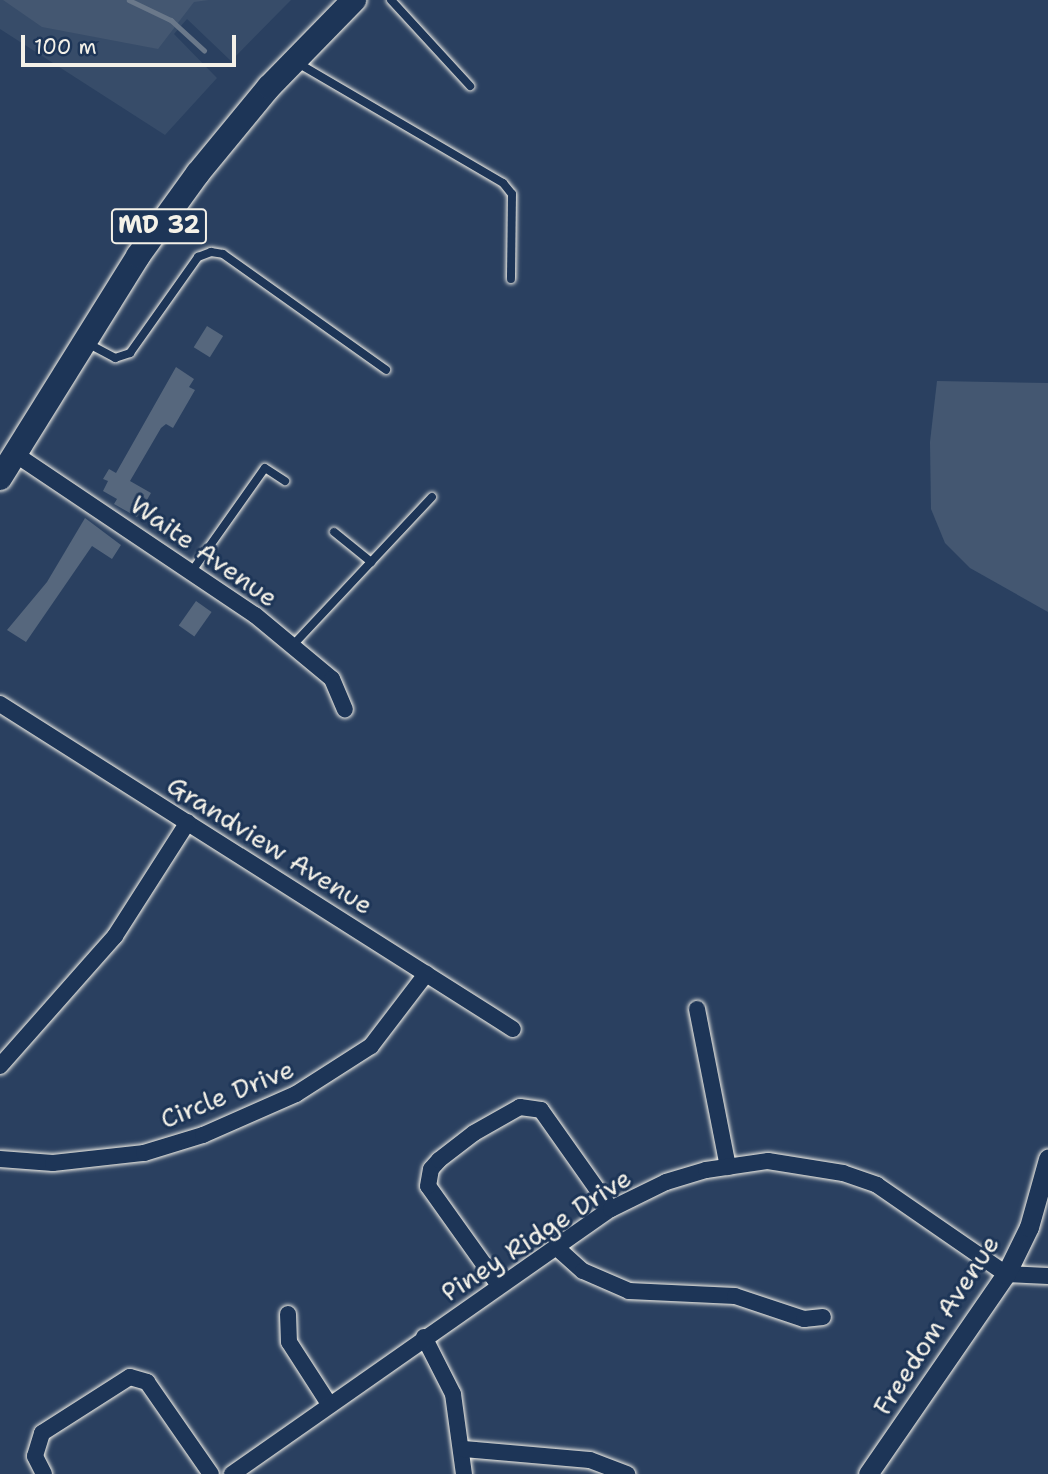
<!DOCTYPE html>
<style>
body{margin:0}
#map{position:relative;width:1048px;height:1474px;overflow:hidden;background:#2a4060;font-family:"Shantell Sans",sans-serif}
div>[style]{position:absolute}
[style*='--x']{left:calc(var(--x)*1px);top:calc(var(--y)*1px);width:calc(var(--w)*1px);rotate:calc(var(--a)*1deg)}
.built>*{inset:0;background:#374c69}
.green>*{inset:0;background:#445771}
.stream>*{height:4.5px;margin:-2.25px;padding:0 2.25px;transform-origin:2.25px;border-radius:2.25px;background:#6a788a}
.building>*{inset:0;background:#56677d;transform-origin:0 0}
.roads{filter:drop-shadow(0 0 2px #f4f1e8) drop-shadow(0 0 2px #f4f1e8)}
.service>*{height:8px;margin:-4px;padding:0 4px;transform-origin:4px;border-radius:4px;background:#1d3557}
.minor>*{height:16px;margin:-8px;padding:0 8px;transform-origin:8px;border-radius:8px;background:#1d3557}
.tertiary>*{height:19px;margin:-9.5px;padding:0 9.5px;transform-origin:9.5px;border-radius:9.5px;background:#1d3557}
.primary>*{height:24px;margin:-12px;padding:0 12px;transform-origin:12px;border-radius:12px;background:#1d3557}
span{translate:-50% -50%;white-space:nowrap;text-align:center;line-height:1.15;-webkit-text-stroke:6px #1d3557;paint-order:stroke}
.shield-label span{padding:2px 5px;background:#1d3557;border:2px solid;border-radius:5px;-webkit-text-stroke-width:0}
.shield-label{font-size:24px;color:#f4f1e8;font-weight:700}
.street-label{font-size:26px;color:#f4f1e8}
.scale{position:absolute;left:21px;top:35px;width:215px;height:32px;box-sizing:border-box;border:4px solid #f4f1e8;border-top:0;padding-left:9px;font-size:21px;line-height:24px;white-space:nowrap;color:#f4f1e8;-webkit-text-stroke:5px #1d3557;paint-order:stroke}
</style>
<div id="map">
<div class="built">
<i style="clip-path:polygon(0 0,291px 0,231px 61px,187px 19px,174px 34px,217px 78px,165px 135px,0 29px)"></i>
</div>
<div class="green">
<i style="clip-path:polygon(3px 0,209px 0,194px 2px,158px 49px,42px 27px)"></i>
<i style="clip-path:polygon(937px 381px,1048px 383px,1048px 612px,970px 568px,945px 543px,931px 509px,930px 442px)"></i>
</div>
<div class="stream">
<i style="--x:129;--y:0;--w:47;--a:25.5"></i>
<i style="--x:171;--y:20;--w:45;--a:42.3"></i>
</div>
<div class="building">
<i style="left:207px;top:326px;width:19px;height:25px;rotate:32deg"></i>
<i style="clip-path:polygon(176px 367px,194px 379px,189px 387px,195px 390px,173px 428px,166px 424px,161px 428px,130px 481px,151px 493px,137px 517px,114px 504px,117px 499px,103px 491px,108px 481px,103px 479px,109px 469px,116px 473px)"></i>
<i style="clip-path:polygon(85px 518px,121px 545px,112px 559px,92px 546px,26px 642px,7px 630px,47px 582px)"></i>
<i style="left:196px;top:601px;width:19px;height:30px;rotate:35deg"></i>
</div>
<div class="roads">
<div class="service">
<i style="--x:391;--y:0;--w:117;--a:47.4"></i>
<i style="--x:296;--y:62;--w:240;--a:30.3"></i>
<i style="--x:503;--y:183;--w:14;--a:51"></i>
<i style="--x:512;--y:194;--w:85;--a:90.7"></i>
<i style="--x:87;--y:343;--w:32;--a:28"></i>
<i style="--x:115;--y:358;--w:16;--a:-18"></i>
<i style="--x:130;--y:353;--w:118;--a:-54.7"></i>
<i style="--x:198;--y:257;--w:14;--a:-21"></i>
<i style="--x:211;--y:252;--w:12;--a:9"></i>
<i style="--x:223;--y:254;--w:200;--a:35.4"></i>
<i style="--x:334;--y:532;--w:48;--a:39"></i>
<i style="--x:192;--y:571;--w:126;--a:-54.7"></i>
<i style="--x:265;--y:468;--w:24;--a:33"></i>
<i style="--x:293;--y:645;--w:203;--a:-46.8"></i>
</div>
<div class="minor">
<i style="--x:15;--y:454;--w:289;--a:33.9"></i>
<i style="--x:255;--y:615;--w:100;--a:39.7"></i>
<i style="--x:332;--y:679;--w:33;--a:67"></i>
<i style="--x:0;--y:704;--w:607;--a:32.36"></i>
<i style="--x:697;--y:1009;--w:161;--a:78.9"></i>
<i style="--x:0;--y:1066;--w:174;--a:-48.5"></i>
<i style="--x:115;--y:936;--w:135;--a:-57.4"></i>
<i style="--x:0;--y:1159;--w:53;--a:4.3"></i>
<i style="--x:53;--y:1163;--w:92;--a:-6.3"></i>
<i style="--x:144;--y:1153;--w:62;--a:-17"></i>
<i style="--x:203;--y:1135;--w:102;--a:-23.8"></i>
<i style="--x:296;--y:1094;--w:89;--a:-32.6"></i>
<i style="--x:371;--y:1046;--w:91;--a:-52.6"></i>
<i style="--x:556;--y:1247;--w:36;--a:42"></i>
<i style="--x:583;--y:1271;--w:50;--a:23.5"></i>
<i style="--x:629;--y:1291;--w:106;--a:2.7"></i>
<i style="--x:735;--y:1296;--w:73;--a:18.4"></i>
<i style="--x:804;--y:1319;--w:19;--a:-6"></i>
<i style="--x:498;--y:1284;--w:120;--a:-125.5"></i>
<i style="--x:428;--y:1186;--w:17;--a:-80"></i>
<i style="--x:431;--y:1169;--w:12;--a:-48"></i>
<i style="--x:439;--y:1160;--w:44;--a:-37.6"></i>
<i style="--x:474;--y:1133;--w:53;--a:-29.5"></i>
<i style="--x:520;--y:1107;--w:21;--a:8"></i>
<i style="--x:541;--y:1110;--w:121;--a:54.7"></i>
<i style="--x:288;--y:1314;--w:28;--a:88"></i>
<i style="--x:289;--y:1342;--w:74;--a:57.2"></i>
<i style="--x:424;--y:1337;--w:64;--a:63"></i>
<i style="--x:453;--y:1394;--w:81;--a:82.2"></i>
<i style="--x:464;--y:1449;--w:126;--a:5"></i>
<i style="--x:590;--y:1460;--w:40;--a:21"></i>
<i style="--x:44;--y:1474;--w:20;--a:-117"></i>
<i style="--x:35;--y:1456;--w:24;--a:-73"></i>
<i style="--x:42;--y:1433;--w:104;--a:-32.5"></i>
<i style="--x:130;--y:1377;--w:18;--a:16"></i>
<i style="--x:147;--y:1382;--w:112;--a:55.2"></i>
<i style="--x:232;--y:1474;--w:462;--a:-35"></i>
<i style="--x:611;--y:1209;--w:61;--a:-26.1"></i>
<i style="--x:666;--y:1182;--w:42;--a:-16.7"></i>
<i style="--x:706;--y:1170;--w:63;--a:-8.3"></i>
<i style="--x:768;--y:1161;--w:76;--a:9.1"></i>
<i style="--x:843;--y:1173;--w:36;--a:19"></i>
<i style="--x:877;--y:1185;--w:157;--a:34.6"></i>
<i style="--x:1006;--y:1274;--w:42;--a:2.7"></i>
</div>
<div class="tertiary">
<i style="--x:868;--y:1474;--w:243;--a:-55.4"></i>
<i style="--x:1006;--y:1274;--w:52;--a:-63.9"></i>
<i style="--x:1029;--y:1227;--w:71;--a:-74.4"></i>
</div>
<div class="primary">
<i style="--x:0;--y:478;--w:261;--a:-58.1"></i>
<i style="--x:138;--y:256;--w:102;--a:-54.1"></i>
<i style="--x:198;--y:173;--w:112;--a:-50.5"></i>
<i style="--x:269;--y:87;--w:122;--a:-45.7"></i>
</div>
</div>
<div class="shield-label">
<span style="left:159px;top:226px">MD 32</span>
</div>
<div class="street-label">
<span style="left:204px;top:551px;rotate:35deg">Waite Avenue</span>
<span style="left:270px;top:845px;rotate:32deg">Grandview Avenue</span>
<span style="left:227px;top:1094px;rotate:-22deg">Circle Drive</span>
<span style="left:536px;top:1235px;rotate:-33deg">Piney Ridge Drive</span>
<span style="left:936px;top:1325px;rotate:-57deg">Freedom Avenue</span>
</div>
<div class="scale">100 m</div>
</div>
